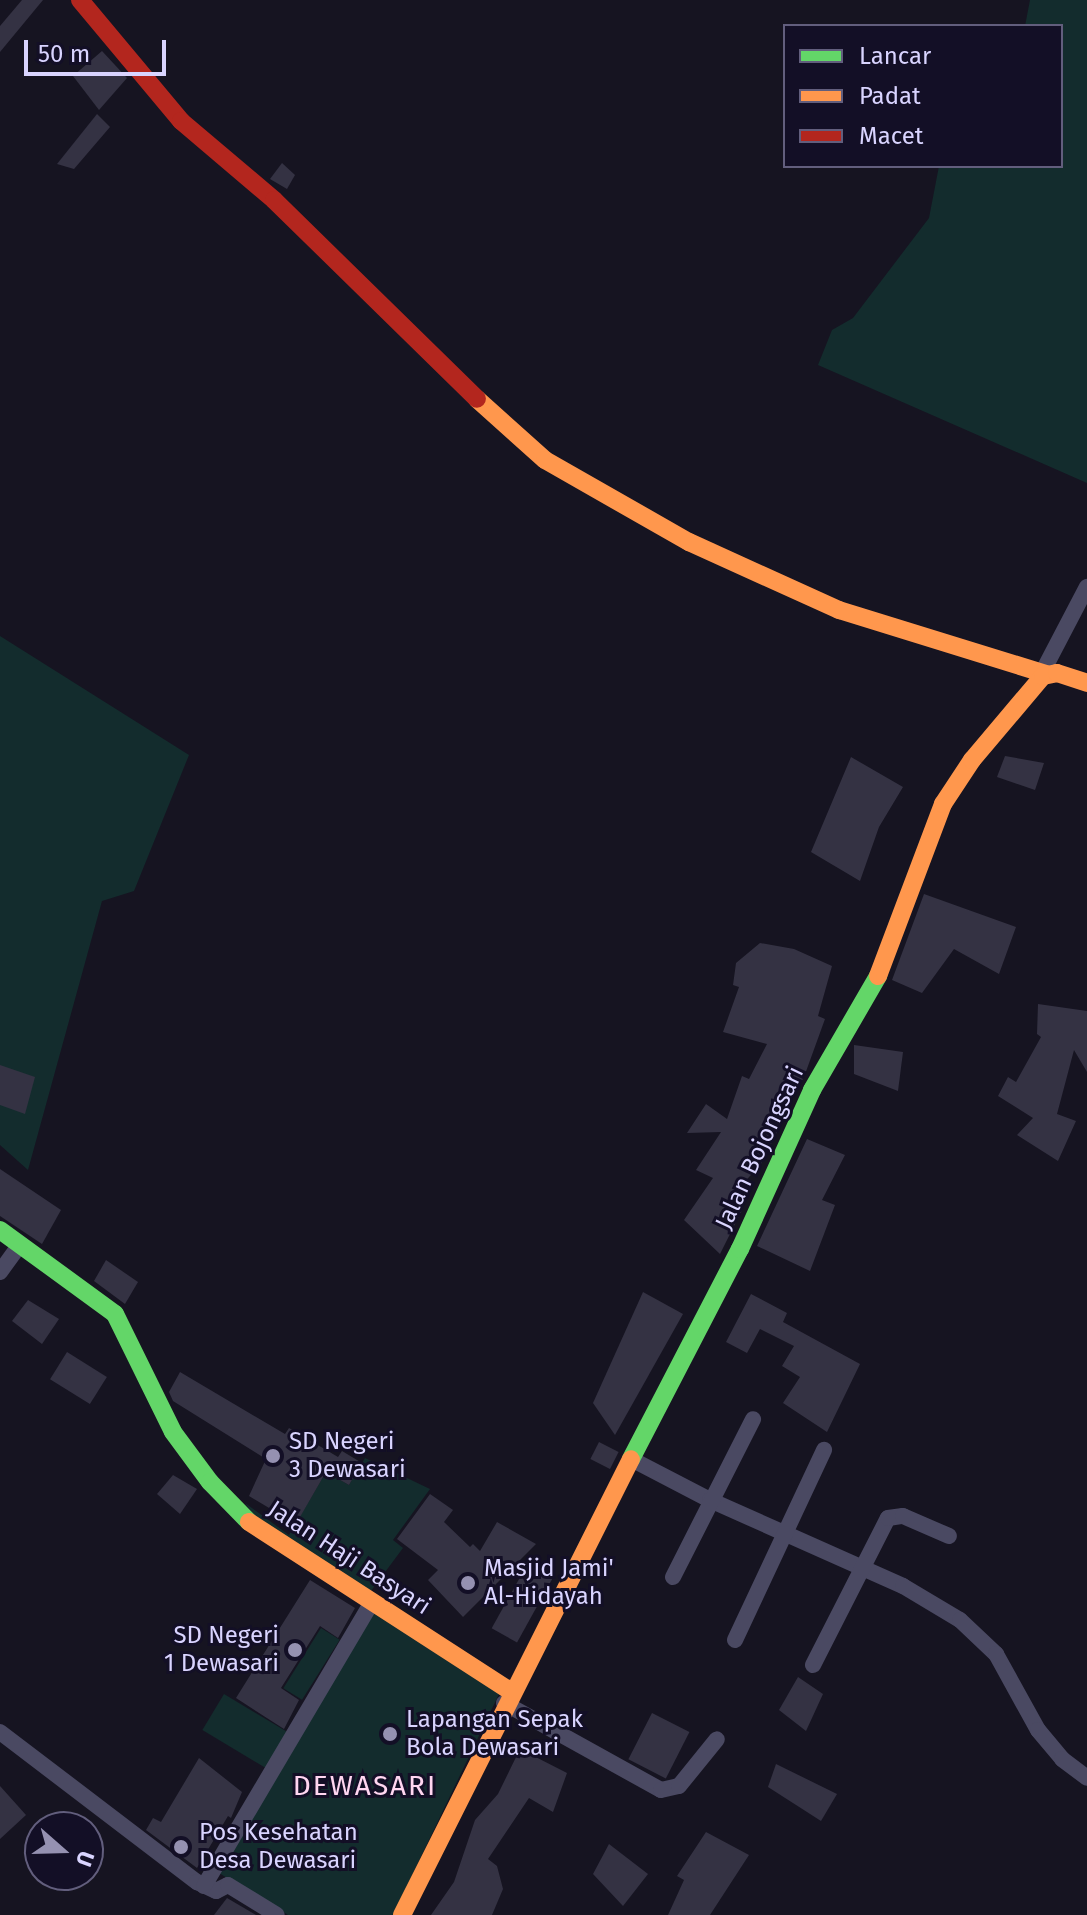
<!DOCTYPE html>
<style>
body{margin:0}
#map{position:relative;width:1087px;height:1915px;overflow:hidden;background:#161421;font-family:"Fira Sans",sans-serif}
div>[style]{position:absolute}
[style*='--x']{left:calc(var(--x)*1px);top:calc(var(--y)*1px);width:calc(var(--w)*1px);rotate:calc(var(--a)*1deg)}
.green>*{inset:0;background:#132c2d;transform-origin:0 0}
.building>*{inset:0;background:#343243;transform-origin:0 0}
.street>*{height:16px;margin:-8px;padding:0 8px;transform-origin:8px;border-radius:8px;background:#4a4962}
.fast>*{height:18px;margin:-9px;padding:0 9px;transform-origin:9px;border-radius:9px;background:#63d668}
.slow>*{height:18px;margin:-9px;padding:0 9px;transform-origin:9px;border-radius:9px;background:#ff974d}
.jam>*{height:18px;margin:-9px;padding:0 9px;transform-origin:9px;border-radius:9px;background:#b3261e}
.dots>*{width:22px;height:22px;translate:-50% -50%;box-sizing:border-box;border:4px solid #130f26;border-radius:50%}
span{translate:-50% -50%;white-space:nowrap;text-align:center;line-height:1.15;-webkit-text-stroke:6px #130f26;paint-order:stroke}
.street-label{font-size:24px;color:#d9d4ff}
.poi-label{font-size:24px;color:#d9d4ff}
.left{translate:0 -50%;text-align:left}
.right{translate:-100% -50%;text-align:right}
.quarter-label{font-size:28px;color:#ffd6f0;letter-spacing:2px}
.legend{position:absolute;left:783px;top:24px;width:280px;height:144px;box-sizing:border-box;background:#130f26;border:2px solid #625e7d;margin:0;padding:10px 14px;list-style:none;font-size:24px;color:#d9d4ff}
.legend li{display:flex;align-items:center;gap:16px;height:40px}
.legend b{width:40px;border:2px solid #625e7d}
.north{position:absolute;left:24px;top:1811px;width:80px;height:80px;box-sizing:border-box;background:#130f26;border:2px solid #625e7d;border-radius:50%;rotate:110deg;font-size:22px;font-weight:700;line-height:32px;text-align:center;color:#d9d4ff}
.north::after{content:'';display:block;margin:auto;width:28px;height:36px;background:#9591b1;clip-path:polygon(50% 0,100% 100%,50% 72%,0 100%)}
.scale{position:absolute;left:24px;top:40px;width:142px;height:36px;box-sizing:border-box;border:4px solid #d9d4ff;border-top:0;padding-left:10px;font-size:24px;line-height:28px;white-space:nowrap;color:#d9d4ff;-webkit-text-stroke:6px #130f26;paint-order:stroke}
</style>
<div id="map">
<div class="green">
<i style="clip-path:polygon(1030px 0,1087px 0,1087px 483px,818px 365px,832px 330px,853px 318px,929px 218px,939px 166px,1061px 166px,1061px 26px,1025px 26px)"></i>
<i style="clip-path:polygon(0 636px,189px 755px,134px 891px,102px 901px,28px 1170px,0 1145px)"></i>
<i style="clip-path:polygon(365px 1458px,430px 1489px,393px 1540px,403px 1548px,371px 1591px,255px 1516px,245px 1503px,289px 1535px,326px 1472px,349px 1485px)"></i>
<i style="clip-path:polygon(373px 1612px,499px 1694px,393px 1915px,288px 1915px,219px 1873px)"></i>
<i style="left:321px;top:1628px;width:22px;height:71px;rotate:32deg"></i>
<i style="left:224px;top:1694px;width:74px;height:42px;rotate:31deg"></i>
</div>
<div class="building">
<i style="clip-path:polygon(22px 0,43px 0,0 52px,0 26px)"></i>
<i style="clip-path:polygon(102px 51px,127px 78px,99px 110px,73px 76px)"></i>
<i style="clip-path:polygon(97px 114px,110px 127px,74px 169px,57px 164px)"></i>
<i style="clip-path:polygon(282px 163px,295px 175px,287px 189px,270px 179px)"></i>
<i style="clip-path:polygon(1005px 756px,1044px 763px,1035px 790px,997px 777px)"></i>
<i style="clip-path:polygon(851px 757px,903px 787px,879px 827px,860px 881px,811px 852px)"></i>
<i style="clip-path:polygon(924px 894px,1016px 927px,999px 974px,954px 949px,922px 993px,892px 980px)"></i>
<i style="clip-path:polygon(760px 943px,794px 949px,832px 966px,818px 1016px,825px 1019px,804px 1077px,796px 1092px,792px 1090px,789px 1108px,761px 1164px,727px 1201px,743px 1208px,720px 1254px,684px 1220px,713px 1178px,696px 1170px,721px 1132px,687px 1133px,706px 1104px,727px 1119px,742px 1076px,749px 1079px,767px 1044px,723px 1032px,739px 987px,733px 985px,736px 963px)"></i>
<i style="clip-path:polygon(1038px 1004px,1087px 1011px,1087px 1072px,1074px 1050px,1057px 1114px,1076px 1121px,1058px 1161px,1017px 1135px,1033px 1118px,998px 1096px,1008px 1077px,1016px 1082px,1041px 1037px,1037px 1034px)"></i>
<i style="clip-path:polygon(854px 1045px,903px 1052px,898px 1091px,854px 1074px)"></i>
<i style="clip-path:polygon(0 1065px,35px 1077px,25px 1114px,0 1105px)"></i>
<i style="clip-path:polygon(807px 1139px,845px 1155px,822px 1200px,835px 1205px,810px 1271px,757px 1246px)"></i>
<i style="clip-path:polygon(0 1169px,61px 1210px,42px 1244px,0 1216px)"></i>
<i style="clip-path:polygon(106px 1260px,138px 1282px,125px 1304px,94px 1281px)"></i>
<i style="clip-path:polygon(643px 1292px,683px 1314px,615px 1435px,593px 1403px)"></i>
<i style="clip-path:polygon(751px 1294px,787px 1313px,783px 1322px,860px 1364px,827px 1432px,783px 1403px,800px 1377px,782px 1366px,794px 1346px,760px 1329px,747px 1353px,726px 1342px)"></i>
<i style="clip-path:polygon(28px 1300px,59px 1319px,42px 1344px,12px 1321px)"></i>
<i style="left:67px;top:1352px;width:47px;height:32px;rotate:32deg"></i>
<i style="clip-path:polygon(180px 1372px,285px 1434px,289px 1428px,338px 1457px,342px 1451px,362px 1463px,349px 1485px,326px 1472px,296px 1524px,249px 1496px,266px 1459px,173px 1401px,169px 1392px)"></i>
<i style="left:599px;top:1442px;width:22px;height:19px;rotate:27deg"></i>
<i style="clip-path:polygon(173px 1475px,197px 1489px,180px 1514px,157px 1494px)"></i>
<i style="clip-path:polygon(430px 1494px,453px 1510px,444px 1522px,470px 1547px,473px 1544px,480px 1551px,497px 1522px,536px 1544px,463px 1617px,428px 1580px,438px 1570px,397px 1539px)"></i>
<i style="left:529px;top:1561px;width:29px;height:77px;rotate:29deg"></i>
<i style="clip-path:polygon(310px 1580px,355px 1608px,338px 1638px,320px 1626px,281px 1688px,299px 1700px,284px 1729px,236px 1698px)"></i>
<i style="clip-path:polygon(798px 1677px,823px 1694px,806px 1731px,779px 1710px)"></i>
<i style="left:652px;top:1713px;width:42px;height:52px;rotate:27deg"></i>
<i style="clip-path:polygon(520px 1749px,567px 1773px,553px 1812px,529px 1798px,488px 1859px,497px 1866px,503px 1889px,492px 1915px,431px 1915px,454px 1882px,475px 1820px,498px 1794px)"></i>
<i style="clip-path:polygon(199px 1758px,242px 1792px,231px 1818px,228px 1816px,197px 1868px,146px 1830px,153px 1818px,161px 1822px)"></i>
<i style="clip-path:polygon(776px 1764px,837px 1794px,821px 1821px,768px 1787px)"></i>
<i style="clip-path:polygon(0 1786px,26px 1815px,0 1839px)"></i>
<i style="clip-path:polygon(706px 1832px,749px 1855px,710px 1915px,668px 1915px,684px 1880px,677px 1876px)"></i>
<i style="clip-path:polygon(609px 1844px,648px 1874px,623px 1906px,593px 1874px)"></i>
<i style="clip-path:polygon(227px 1898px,256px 1915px,214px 1915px)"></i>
</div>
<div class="street">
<i style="--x:1043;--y:671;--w:95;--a:-62.4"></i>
<i style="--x:0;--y:1272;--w:34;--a:-54"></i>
<i style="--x:633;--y:1460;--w:87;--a:27.5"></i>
<i style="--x:710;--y:1500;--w:211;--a:24"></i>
<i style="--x:903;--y:1586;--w:66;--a:30.8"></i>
<i style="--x:960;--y:1620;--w:50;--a:43.4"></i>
<i style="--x:996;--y:1654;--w:87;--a:61.1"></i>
<i style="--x:1038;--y:1730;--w:38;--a:50"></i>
<i style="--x:1062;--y:1759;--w:31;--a:37"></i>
<i style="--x:673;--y:1577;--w:177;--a:-63.1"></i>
<i style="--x:735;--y:1640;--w:210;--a:-64.9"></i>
<i style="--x:813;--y:1665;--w:165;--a:-63"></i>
<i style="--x:888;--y:1518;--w:15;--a:-8"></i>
<i style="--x:903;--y:1516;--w:50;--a:23.5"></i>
<i style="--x:504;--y:1703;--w:179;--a:29"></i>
<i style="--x:661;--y:1790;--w:18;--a:-13"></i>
<i style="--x:679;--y:1786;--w:60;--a:-51"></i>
<i style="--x:0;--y:1732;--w:248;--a:37.3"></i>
<i style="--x:197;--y:1882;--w:21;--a:25"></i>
<i style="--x:216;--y:1891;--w:13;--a:-27"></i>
<i style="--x:228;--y:1885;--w:57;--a:31.5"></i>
<i style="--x:204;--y:1886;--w:330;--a:-59.4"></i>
</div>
<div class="fast">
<i style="--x:0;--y:1230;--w:142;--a:36.1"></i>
<i style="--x:115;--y:1314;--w:131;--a:63.8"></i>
<i style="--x:173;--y:1432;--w:62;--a:53.5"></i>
<i style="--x:210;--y:1482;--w:56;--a:45.7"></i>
<i style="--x:631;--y:1459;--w:237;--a:-62.6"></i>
<i style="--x:740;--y:1249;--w:175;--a:-65.6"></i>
<i style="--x:812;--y:1090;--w:132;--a:-59.9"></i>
</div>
<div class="slow">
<i style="--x:477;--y:399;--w:91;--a:41.9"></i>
<i style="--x:545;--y:460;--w:166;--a:29.7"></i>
<i style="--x:689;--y:542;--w:165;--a:24.4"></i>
<i style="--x:839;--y:610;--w:217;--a:17.2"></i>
<i style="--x:878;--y:976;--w:184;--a:-69.3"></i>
<i style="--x:943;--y:804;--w:53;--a:-56.6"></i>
<i style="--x:972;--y:760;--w:110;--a:-49.8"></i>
<i style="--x:1043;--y:676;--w:14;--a:-12"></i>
<i style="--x:1057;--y:673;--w:32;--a:18"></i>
<i style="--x:249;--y:1522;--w:311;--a:32.9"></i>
<i style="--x:402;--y:1915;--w:510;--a:-63.33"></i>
</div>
<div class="jam">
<i style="--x:80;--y:0;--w:158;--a:50.1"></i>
<i style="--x:181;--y:121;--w:122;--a:40.3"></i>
<i style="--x:274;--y:200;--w:284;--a:44.4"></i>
</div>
<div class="dots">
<i style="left:273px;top:1456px;background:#9591b1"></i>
<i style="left:468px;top:1583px;background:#9591b1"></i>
<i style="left:295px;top:1650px;background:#9591b1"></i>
<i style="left:390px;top:1734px;background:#9591b1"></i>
<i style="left:181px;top:1847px;background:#9591b1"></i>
</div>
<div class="street-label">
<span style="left:760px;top:1148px;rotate:-65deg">Jalan Bojongsari</span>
<span style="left:349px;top:1558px;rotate:33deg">Jalan Haji Basyari</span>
</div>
<div class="poi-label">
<span class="left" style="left:289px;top:1456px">SD Negeri<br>3 Dewasari</span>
<span class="left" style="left:484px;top:1583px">Masjid Jami'<br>Al-Hidayah</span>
<span class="right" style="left:279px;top:1650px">SD Negeri<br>1 Dewasari</span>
<span class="left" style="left:406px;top:1734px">Lapangan Sepak<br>Bola Dewasari</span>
<span class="left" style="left:199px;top:1847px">Pos Kesehatan<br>Desa Dewasari</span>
</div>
<div class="quarter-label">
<span style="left:365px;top:1786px">DEWASARI</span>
</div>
<ul class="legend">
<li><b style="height:10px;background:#63d668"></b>Lancar</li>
<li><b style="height:10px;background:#ff974d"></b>Padat</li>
<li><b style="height:10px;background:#b3261e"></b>Macet</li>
</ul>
<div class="north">U</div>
<div class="scale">50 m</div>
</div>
